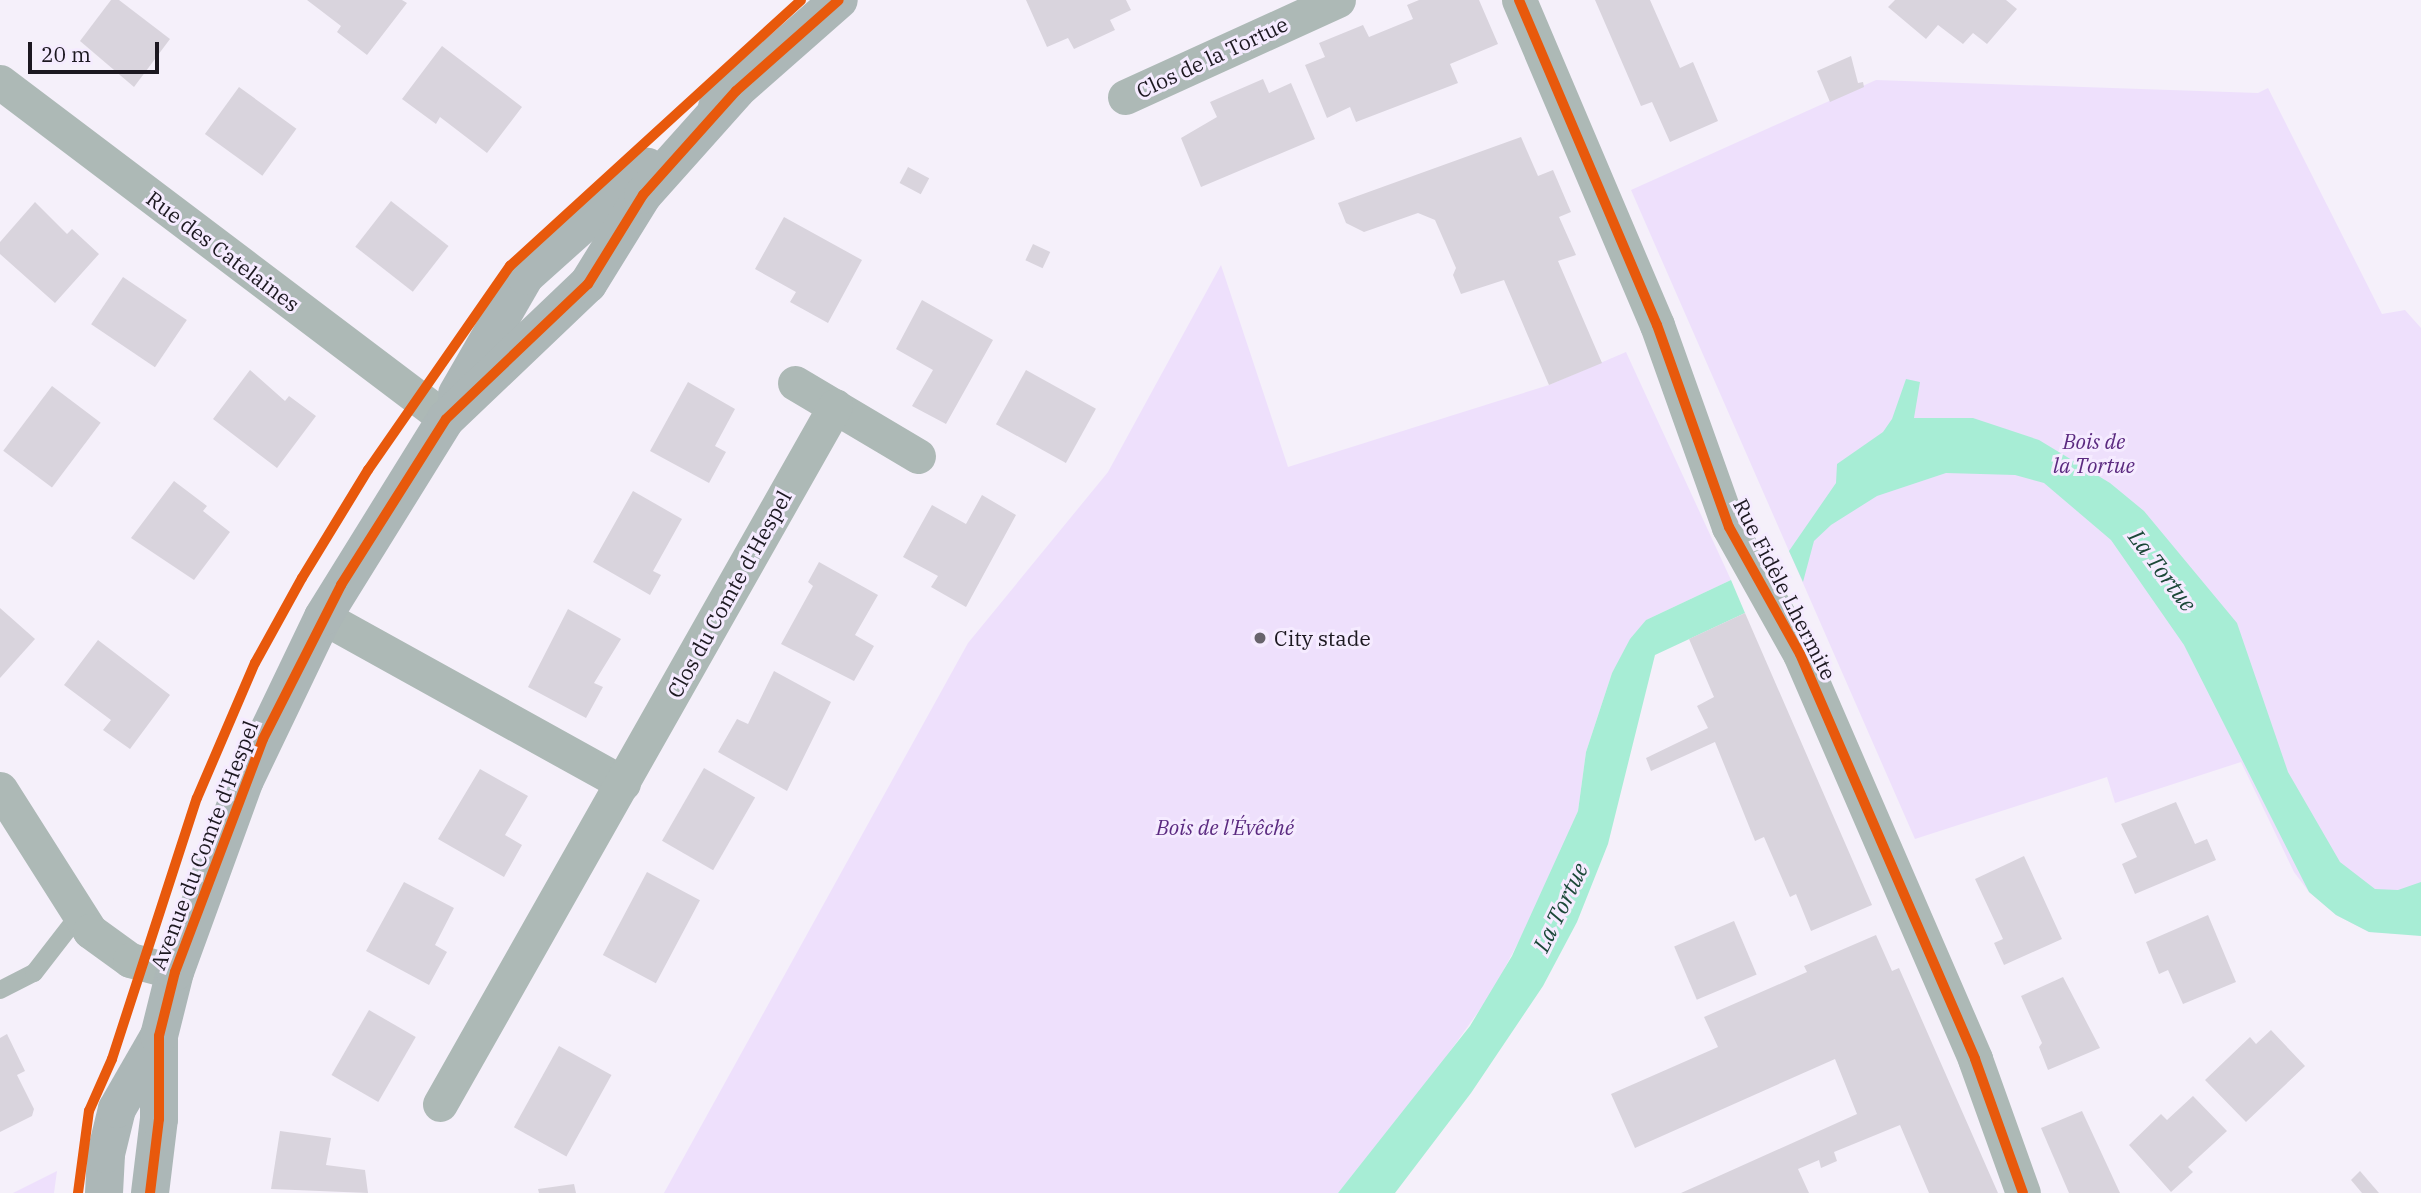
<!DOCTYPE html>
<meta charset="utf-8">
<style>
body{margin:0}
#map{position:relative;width:2421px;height:1193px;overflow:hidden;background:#f5f0fa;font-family:"IBM Plex Serif",serif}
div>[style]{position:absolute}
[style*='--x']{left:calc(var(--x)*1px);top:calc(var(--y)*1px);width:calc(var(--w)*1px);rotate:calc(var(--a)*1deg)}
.green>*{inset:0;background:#eee0fc}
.water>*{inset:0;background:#a7edd5}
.building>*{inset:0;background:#d9d4dd;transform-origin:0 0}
.lane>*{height:18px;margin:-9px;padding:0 9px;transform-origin:9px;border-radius:9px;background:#adb9b6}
.street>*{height:35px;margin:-17.5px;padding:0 17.5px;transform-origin:17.5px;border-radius:17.5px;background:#adb9b6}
.secondary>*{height:38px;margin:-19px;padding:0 19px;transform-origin:19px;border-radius:19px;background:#acb7b7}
.cycleway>*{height:10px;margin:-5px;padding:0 5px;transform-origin:5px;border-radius:5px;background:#e8590c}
.dots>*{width:19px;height:19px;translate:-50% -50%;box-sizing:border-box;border:4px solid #f5ebff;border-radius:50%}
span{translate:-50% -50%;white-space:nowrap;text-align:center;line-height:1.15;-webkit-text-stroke:6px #f5ebff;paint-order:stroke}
.street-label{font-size:21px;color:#1c1820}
.park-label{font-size:21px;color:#5b2a80;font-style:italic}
.poi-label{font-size:21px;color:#1c1820}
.left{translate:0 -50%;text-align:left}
.water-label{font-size:23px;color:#1b4838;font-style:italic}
.scale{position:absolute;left:28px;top:42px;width:131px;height:32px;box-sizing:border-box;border:4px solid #1c1820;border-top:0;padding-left:9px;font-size:21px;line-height:24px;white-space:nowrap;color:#1c1820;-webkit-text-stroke:5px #f5ebff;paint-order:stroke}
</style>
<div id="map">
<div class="green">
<i style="clip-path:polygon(1876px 80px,2258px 93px,2268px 88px,2382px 314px,2405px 310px,2421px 328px,2421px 935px,2369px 932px,2336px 915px,2309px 892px,2294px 872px,2241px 762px,2115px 803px,2107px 777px,1915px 839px,1631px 190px)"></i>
<i style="clip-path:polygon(1221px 265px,1288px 467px,1549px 385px,1626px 352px,1731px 580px,1646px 620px,1612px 673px,1586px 752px,1578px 811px,1537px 907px,1491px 994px,1431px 1078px,1338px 1193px,664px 1193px,968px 643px,1108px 472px)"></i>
<i style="clip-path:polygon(57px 1171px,54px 1193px,13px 1193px)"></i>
</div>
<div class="water">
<i style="clip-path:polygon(1906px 379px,1920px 382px,1914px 418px,1973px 418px,2039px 440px,2110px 483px,2144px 511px,2237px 623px,2288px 772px,2340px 862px,2375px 889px,2398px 890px,2421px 882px,2421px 936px,2369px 932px,2336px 915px,2309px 892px,2184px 645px,2111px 540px,2044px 483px,2015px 475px,1946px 473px,1877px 496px,1831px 525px,1814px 541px,1803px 582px,1789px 551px,1836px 483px,1837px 464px,1883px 432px,1892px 419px)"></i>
<i style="clip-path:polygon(1731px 580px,1745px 613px,1655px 655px,1608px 844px,1577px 922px,1543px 986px,1471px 1093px,1395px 1193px,1338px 1193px,1470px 1026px,1512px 956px,1578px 811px,1586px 752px,1612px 673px,1630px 639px,1646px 620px)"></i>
</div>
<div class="building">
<i style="clip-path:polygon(111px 0,119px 0,170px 39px,134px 87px,80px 41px)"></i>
<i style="clip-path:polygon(307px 0,402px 0,407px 3px,367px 55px,337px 32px,341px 26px)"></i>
<i style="clip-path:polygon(1026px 0,1126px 0,1131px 10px,1110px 20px,1115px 30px,1074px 49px,1068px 38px,1047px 47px)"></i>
<i style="clip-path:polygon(1419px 0,1479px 0,1498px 44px,1450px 64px,1458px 83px,1356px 122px,1350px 107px,1327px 118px,1305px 65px,1325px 57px,1319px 43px,1363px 25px,1369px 37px,1413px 19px,1407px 5px)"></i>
<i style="clip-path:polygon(1595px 0,1650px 0,1680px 68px,1693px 62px,1718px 121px,1670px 142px,1652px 102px,1641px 106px)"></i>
<i style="clip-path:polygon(1895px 0,2006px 0,2017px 9px,1987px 44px,1973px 33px,1963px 44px,1938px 25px,1926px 39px,1888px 7px)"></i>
<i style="clip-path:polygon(442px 46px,522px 107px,487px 153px,440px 117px,436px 124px,402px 99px)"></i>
<i style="clip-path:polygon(1851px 56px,1858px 83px,1863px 82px,1864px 87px,1830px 102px,1817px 71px)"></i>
<i style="clip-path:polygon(1263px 79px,1269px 93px,1291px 83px,1315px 139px,1201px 187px,1181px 138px,1217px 117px,1210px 102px)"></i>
<i style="left:239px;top:87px;width:71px;height:58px;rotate:36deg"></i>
<i style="clip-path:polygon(1521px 137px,1538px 176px,1553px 170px,1571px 212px,1559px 217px,1576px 255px,1558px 261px,1602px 363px,1549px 385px,1504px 280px,1461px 294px,1453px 275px,1456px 268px,1435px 220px,1418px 213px,1364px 232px,1346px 223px,1338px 203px)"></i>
<i style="left:908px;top:167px;width:24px;height:18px;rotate:28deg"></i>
<i style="left:391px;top:201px;width:73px;height:58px;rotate:38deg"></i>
<i style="clip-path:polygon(35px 202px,67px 234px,72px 229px,99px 254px,55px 303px,0 254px,0 242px)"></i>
<i style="clip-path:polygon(784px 217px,862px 260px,828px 323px,790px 302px,796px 292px,755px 269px)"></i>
<i style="left:1033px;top:244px;width:19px;height:18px;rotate:25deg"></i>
<i style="left:123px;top:277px;width:77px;height:57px;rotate:34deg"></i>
<i style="clip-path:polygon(922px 300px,993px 340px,946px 424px,912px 406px,933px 370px,896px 349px)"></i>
<i style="clip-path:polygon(250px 370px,285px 401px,289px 396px,316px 416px,277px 468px,213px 419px)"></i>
<i style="left:1026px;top:370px;width:80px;height:62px;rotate:29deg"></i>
<i style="clip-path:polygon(688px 382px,735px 409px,715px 446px,726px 452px,709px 483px,650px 451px)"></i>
<i style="left:52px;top:386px;width:61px;height:81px;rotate:37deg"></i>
<i style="clip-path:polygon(174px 481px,207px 506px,203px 511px,230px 532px,194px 580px,131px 538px)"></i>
<i style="clip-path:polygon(633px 491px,682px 519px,653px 571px,661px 575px,650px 595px,593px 562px)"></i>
<i style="clip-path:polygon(982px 495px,1016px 515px,966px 607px,931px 587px,938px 576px,903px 557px,932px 505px,966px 524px)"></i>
<i style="clip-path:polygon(819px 562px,878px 595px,855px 635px,874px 646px,854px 681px,781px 644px,813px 586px,808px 582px)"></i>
<i style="clip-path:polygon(0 608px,35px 639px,0 678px)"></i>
<i style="clip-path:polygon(568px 609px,621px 639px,594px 683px,603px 687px,586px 718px,528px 687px)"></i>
<i style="clip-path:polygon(1745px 613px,1872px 905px,1811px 931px,1796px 894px,1790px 897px,1764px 837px,1755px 841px,1715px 742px,1651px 771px,1646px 758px,1708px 728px,1697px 706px,1714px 697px,1689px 639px)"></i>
<i style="clip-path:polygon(98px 640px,170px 695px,130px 749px,103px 730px,111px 720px,64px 685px)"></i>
<i style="clip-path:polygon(774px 671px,831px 702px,787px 791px,718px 752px,737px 719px,748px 724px)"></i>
<i style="left:704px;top:768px;width:59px;height:84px;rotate:30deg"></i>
<i style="clip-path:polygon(480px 769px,528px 796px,505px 835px,522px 845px,504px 877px,438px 839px)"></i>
<i style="clip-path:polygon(2176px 802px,2195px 844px,2207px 839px,2216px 860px,2135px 894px,2122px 864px,2137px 857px,2121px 824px)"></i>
<i style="clip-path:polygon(2024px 856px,2062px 939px,2004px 965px,1994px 943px,2003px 939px,1975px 879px)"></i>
<i style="left:647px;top:872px;width:60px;height:94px;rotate:28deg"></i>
<i style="clip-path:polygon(404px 882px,454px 908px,435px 945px,447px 952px,429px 985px,366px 951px)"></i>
<i style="clip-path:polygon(2208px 915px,2236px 982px,2183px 1004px,2168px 970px,2159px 974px,2146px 942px)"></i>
<i style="left:1734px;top:921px;width:58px;height:65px;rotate:67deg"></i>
<i style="clip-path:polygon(1876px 935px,1892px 971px,1899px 968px,1998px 1193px,1929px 1193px,1900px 1125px,1834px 1152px,1837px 1161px,1821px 1168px,1819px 1160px,1798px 1169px,1809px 1193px,1681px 1193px,1857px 1114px,1835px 1059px,1635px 1148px,1611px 1094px,1718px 1047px,1704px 1017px,1807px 972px,1804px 966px)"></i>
<i style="clip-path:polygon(2063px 977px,2100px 1048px,2048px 1070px,2039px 1047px,2042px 1043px,2021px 996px)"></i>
<i style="left:369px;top:1010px;width:54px;height:75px;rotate:30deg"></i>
<i style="clip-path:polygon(2271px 1030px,2305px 1066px,2246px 1122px,2205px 1080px,2250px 1037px,2256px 1044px)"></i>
<i style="clip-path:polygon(7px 1034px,25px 1071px,17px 1075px,34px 1109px,32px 1116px,0 1132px,0 1038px)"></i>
<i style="left:559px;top:1046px;width:60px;height:93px;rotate:29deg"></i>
<i style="clip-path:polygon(2193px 1096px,2227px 1131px,2188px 1167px,2193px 1172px,2171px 1192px,2129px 1145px,2161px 1114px,2167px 1120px)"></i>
<i style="clip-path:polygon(2082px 1111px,2120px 1193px,2069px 1193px,2041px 1128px)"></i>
<i style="clip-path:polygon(280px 1131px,331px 1138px,326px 1165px,365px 1170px,368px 1193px,271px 1189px)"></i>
<i style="clip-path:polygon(2360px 1171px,2379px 1193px,2362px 1193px,2351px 1180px)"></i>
<i style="clip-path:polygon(574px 1184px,576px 1193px,539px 1193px,538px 1189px)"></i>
</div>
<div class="lane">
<i style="--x:0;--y:990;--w:38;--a:-27"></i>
<i style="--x:34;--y:973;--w:73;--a:-52.2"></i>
</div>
<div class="street">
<i style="--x:1519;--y:0;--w:353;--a:67"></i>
<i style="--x:1657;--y:325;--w:214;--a:70.4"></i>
<i style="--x:1729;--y:527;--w:145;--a:60.8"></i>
<i style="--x:1800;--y:654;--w:441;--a:66.6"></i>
<i style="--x:1975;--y:1059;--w:142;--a:70.3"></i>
<i style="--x:0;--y:82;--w:559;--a:37.07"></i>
<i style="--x:1125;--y:97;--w:234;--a:-24.5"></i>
<i style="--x:795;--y:383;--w:143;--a:30.7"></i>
<i style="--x:323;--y:617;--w:343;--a:29"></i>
<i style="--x:0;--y:789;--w:168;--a:57.6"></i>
<i style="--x:90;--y:931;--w:49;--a:35.9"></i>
<i style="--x:130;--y:960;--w:47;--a:14.9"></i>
<i style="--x:440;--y:1104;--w:802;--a:-60.49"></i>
</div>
<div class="secondary">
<i style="--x:717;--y:107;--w:162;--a:-41.3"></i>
<i style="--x:457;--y:394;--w:136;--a:-60"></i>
<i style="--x:525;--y:276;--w:164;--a:-41.8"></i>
<i style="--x:104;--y:1193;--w:39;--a:-87"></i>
<i style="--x:106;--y:1154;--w:46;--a:-76.3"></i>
<i style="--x:117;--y:1109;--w:84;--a:-60.1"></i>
<i style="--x:150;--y:1193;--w:75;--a:-83.1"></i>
<i style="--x:159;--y:1119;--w:83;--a:-90"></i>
<i style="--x:159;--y:1036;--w:66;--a:-76"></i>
<i style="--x:175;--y:972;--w:204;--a:-70"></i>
<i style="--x:245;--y:780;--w:181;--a:-64.4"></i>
<i style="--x:323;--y:617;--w:233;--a:-58.2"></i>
<i style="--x:446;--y:419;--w:196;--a:-43.6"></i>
<i style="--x:588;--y:284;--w:105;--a:-58.3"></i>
<i style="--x:643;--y:195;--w:140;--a:-48.2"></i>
</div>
<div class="cycleway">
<i style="--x:1519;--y:0;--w:353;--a:67"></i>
<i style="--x:1657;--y:325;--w:214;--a:70.4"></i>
<i style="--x:1729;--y:527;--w:145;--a:60.8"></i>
<i style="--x:1800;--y:654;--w:441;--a:66.6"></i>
<i style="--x:1975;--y:1059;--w:142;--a:70.3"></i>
<i style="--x:78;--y:1193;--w:83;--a:-82.4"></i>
<i style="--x:89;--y:1111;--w:57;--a:-66.1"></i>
<i style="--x:112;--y:1059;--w:274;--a:-72"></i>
<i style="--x:197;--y:798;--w:147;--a:-66.8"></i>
<i style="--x:255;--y:663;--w:97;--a:-61.1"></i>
<i style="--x:302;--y:578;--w:127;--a:-58.6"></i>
<i style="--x:368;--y:470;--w:249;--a:-55.2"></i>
<i style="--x:510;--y:266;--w:394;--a:-42.4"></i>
<i style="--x:150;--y:1193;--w:75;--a:-83.1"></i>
<i style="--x:159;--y:1119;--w:83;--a:-90"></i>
<i style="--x:159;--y:1036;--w:66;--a:-76"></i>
<i style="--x:175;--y:972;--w:249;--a:-69.3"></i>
<i style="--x:263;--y:739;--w:173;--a:-63.1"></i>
<i style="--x:341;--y:585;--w:196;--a:-57.7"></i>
<i style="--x:446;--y:419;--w:196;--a:-43.6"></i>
<i style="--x:588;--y:284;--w:105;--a:-58.3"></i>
<i style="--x:643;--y:195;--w:140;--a:-48.2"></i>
<i style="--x:736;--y:91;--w:137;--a:-41.5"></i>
</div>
<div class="dots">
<i style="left:1260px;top:638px;background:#68646c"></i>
</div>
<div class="street-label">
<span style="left:1212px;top:57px;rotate:-25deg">Clos de la Tortue</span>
<span style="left:223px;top:251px;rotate:37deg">Rue des Catelaines</span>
<span style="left:1785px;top:589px;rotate:63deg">Rue Fidèle Lhermite</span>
<span style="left:729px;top:594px;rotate:-61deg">Clos du Comte d'Hespel</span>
<span style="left:204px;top:845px;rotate:-69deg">Avenue du Comte d'Hespel</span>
</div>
<div class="park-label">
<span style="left:2094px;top:453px">Bois de<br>la Tortue</span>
<span style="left:1225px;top:827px">Bois de l'Évêché</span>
</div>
<div class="poi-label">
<span class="left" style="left:1274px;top:638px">City stade</span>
</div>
<div class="water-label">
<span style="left:2163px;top:570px;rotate:53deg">La Tortue</span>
<span style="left:1560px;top:907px;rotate:-64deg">La Tortue</span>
</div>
<div class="scale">20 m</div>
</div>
